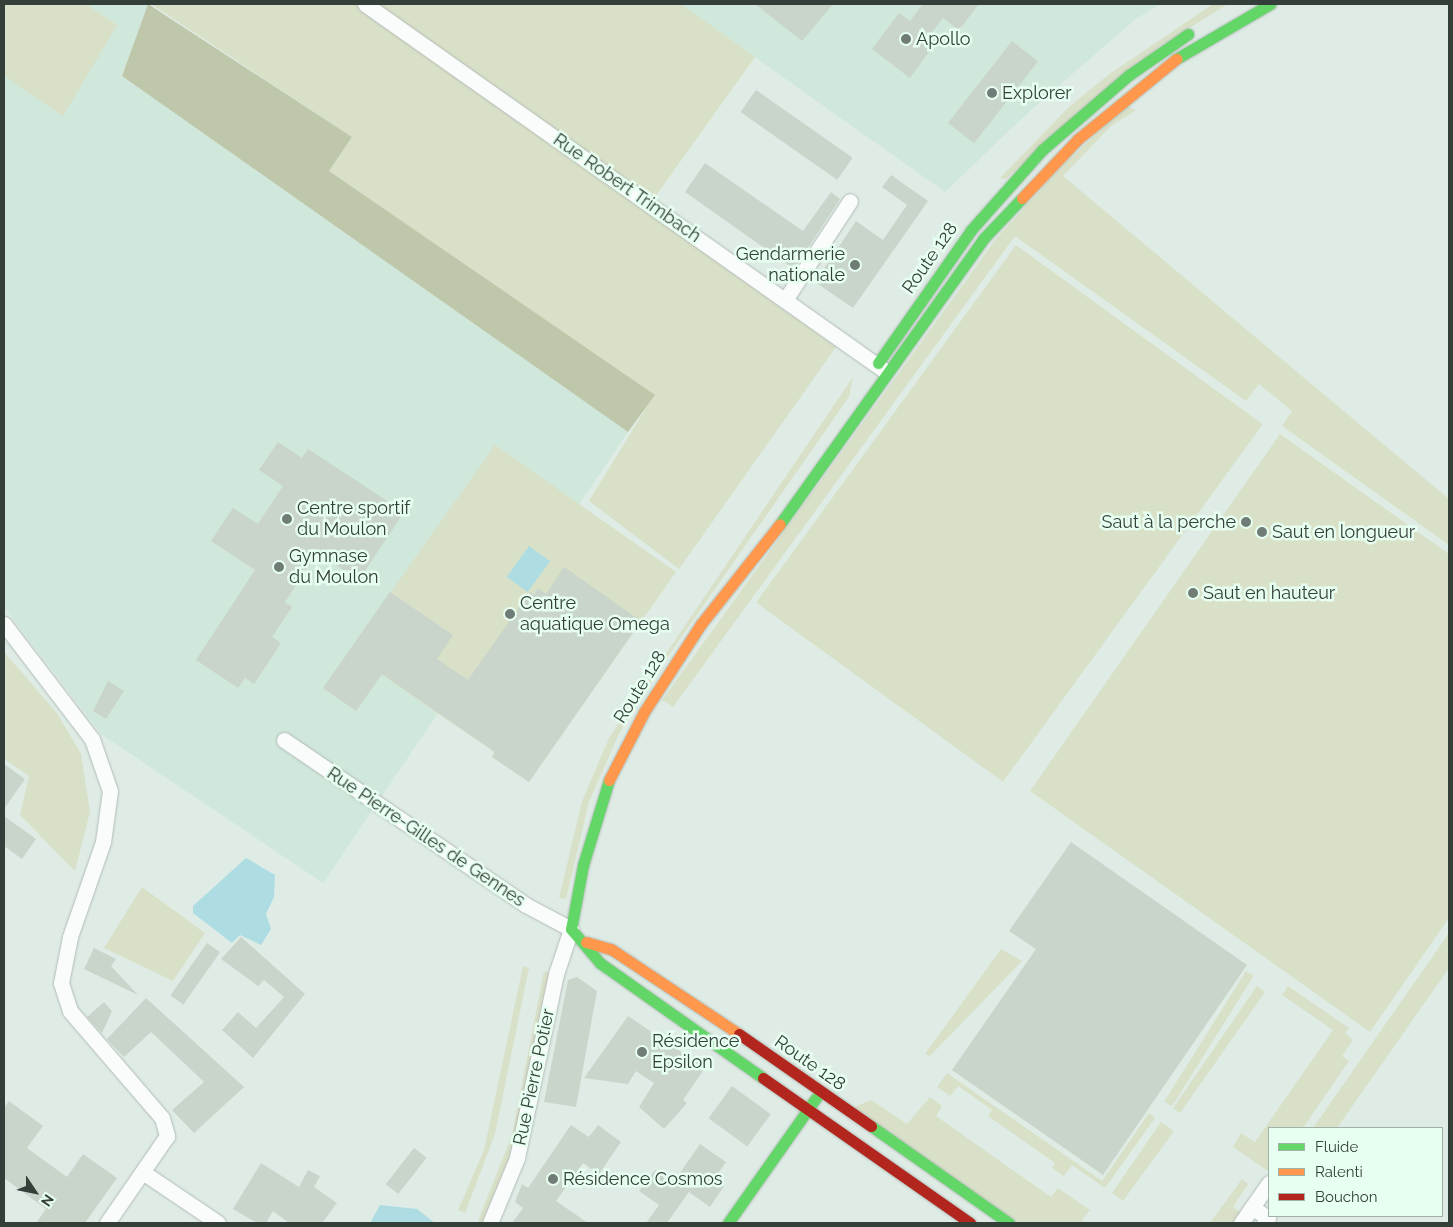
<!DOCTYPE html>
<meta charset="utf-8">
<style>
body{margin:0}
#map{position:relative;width:1453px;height:1227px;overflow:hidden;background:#dfece5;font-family:Raleway,sans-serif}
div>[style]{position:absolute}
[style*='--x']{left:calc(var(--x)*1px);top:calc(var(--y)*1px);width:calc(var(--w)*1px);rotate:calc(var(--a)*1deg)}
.built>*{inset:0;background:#d0e7db}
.green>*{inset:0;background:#d9e0c8;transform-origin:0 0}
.forest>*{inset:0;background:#bfc7aa}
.water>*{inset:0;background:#addde3;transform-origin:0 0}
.building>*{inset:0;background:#c9d4ca;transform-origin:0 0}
.roads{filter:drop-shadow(0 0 1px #b1bcb6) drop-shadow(0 0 1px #b1bcb6)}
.street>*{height:15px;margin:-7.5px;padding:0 7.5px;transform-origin:7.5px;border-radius:7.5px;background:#fafcfb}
.fast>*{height:11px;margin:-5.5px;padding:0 5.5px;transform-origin:5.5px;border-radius:5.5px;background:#63d668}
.slow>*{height:11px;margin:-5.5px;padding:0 5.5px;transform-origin:5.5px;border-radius:5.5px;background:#ff974d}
.jam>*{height:11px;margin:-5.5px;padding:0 5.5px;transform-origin:5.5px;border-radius:5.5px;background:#b3261e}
.dots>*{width:14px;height:14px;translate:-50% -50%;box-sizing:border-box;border:2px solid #e7fff1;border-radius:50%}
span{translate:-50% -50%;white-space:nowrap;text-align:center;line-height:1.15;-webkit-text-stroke:5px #e7fff1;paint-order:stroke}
.poi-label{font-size:18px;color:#353f3a}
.left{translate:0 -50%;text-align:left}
.right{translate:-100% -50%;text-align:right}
.street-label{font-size:18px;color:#353f3a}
.frame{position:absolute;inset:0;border:5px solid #353f3a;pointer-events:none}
.legend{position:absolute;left:1268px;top:1127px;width:175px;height:90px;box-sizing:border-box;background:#e7fff1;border:1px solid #a0b2a8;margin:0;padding:6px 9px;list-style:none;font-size:15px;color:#353f3a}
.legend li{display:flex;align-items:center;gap:10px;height:25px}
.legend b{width:25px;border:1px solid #a0b2a8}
.north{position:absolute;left:10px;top:1167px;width:50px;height:50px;-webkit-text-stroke:4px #e7fff1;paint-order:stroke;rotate:124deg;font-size:14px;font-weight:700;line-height:20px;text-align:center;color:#353f3a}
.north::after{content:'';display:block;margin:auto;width:18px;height:22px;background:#353f3a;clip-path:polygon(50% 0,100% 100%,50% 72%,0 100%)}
</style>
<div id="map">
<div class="built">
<i style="clip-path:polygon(4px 4px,148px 4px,122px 76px,628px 432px,323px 883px,101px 734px,4px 607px)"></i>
<i style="clip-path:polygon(680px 4px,1160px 4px,1136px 19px,1034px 107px,945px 192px)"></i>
</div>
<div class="green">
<i style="clip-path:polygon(4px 4px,86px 4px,117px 25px,63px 116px,4px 76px)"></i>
<i style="clip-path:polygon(151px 4px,681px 4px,755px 57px,645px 211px,836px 347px,679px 569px,589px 501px,654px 395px,329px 171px,352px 137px)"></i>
<i style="clip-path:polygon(1213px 4px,1228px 4px,1160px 46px,1006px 179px,1000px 178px,1069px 107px,1108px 75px)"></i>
<i style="clip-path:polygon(1126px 106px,1136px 110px,1111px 126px,1063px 176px,1449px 499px,1449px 545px,1282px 426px,1292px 411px,1259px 384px,1246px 401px,1015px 236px,673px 707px,662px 700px,996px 239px,1058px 170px)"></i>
<i style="left:1016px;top:245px;width:305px;height:442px;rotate:36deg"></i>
<i style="clip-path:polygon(853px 377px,849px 397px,643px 692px,618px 736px,589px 802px,566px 899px,559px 898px,582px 801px,609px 738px)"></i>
<i style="clip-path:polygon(1280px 434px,1449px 554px,1449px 918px,1370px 1032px,1030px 791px)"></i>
<i style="clip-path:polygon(495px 445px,676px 572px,529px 782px,492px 757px,494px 752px,382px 675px,356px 711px,323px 688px)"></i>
<i style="clip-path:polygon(4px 652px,57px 713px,81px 754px,90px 812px,75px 871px,20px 815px,29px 776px,4px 759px)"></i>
<i style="clip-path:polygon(142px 887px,205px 933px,173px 981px,104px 948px)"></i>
<i style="clip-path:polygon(1449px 933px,1449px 968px,1337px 1128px,1313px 1128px)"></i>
<i style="clip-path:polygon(1001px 949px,1022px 961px,930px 1056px,925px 1054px)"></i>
<i style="clip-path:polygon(523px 966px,529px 968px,495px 1134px,465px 1213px,458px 1210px,484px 1150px)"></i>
<i style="clip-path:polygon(544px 971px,551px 973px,518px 1137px,482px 1223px,478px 1221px,512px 1135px)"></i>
<i style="left:1246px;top:971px;width:9px;height:154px;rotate:32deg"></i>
<i style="clip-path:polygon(1257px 986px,1265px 992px,1180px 1113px,1173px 1108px)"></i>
<i style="clip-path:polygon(1288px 986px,1349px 1028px,1345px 1033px,1353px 1040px,1342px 1056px,1349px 1061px,1303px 1128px,1269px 1128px,1269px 1172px,1233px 1147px,1241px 1133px,1255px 1142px,1333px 1030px,1282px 995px)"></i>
<i style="clip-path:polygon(947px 1073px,1102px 1181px,1149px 1113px,1155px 1118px,1105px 1188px,1072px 1165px,1064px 1176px,1052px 1168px,1055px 1163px,988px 1116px,992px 1110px,958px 1086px,950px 1096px,937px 1087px)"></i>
<i style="clip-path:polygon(930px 1097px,942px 1106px,936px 1116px,1051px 1197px,1058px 1188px,1090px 1210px,1082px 1220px,1086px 1223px,1016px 1223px,852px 1108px,871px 1100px,907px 1124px)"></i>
<i style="clip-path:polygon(1161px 1122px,1174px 1131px,1123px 1201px,1112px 1193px)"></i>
<i style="clip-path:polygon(1242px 1179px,1248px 1184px,1233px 1207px,1242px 1214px,1235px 1223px,1210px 1223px)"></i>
</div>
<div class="forest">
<i style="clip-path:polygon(148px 4px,352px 137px,329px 171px,655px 395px,628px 432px,122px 76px)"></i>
</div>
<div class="water">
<i style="left:529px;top:546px;width:26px;height:38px;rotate:36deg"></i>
<i style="clip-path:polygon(246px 858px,275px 875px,274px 897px,266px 914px,271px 929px,261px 945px,240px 935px,232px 943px,193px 913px,193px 906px)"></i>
<i style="clip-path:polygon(380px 1205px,417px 1209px,435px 1223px,370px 1223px)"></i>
</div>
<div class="building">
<i style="clip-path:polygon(755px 4px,833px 4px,802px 41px)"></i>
<i style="clip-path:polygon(923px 4px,979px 4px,959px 30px,943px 18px,929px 36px,936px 42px,910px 78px,872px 49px,899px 13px,910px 21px)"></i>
<i style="left:1012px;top:41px;width:33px;height:104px;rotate:38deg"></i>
<i style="left:756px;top:90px;width:118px;height:27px;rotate:35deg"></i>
<i style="clip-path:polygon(705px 163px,803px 231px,831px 192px,840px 199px,794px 269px,685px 192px)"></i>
<i style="clip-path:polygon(891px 175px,928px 201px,853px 308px,815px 282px,856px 221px,883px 240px,907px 205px,882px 187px)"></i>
<i style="clip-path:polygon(278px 442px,302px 458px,308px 449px,404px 512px,359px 580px,317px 553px,285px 602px,292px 607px,272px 637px,281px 643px,254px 684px,245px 678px,238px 688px,196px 660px,255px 570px,211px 541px,233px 508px,258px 524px,283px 486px,259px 470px)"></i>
<i style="clip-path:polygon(564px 567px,641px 621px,529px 782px,492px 757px,495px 752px,382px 674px,356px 711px,323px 688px,390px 592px,453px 635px,437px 659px,468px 680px,530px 592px,534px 595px,538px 588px,546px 594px)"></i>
<i style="clip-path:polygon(108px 681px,124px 691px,106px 719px,93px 711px)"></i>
<i style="clip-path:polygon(4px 764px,25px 779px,4px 809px)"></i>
<i style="clip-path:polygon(4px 816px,36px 839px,22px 859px,4px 846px)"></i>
<i style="clip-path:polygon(1071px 842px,1247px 965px,1103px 1175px,952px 1070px,1036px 949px,1009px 931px)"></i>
<i style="clip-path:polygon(241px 937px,305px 994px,253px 1058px,222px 1030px,238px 1012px,256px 1028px,284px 997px,264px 980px,258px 986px,221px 959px)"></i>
<i style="left:207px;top:943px;width:16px;height:64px;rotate:35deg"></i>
<i style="clip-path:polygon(94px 948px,116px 959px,111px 966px,138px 995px,84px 969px)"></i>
<i style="clip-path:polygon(577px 977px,597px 991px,576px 1107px,544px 1102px,568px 980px)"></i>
<i style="clip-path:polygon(146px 998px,244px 1087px,194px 1133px,172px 1110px,204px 1082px,151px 1032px,124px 1057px,107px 1039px)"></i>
<i style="clip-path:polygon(104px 1002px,112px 1011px,102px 1033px,87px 1017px)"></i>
<i style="clip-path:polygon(628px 1016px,705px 1068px,683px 1100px,687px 1103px,664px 1129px,639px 1107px,654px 1083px,636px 1071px,628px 1084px,584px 1078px)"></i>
<i style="left:732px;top:1086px;width:48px;height:40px;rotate:36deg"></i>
<i style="clip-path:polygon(9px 1101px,43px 1126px,27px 1148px,67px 1177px,83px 1154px,117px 1178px,85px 1223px,36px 1223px,46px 1209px,4px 1178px,4px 1108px)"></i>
<i style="clip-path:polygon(571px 1125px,589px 1137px,598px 1125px,621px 1142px,599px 1174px,583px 1163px,556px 1201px,588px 1223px,512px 1223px,523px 1208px,515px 1202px,522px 1184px,528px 1188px)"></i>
<i style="clip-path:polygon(700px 1144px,726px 1162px,714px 1179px,724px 1186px,710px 1207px,689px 1192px,667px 1223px,646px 1223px,659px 1205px,639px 1191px,655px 1170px,673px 1183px)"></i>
<i style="left:414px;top:1148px;width:16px;height:46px;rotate:38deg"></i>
<i style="clip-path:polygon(261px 1163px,299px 1187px,308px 1170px,320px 1176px,314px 1187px,337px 1203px,322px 1223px,289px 1223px,273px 1211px,266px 1223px,257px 1223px,233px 1209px)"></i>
</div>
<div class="roads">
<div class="street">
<i style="--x:365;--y:4;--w:636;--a:35.21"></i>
<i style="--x:785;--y:300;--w:118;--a:-56.7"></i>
<i style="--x:4;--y:624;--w:145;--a:52.6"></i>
<i style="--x:92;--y:739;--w:55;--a:70.9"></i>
<i style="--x:110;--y:791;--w:51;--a:97.8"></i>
<i style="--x:103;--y:842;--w:101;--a:109.2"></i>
<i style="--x:70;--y:937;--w:47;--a:101.1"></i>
<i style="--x:61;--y:983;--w:29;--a:72"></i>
<i style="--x:70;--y:1011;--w:141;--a:49.3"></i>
<i style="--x:162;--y:1118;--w:19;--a:74"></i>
<i style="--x:167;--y:1136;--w:106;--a:124.6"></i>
<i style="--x:284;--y:740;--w:291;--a:34.3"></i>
<i style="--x:524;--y:904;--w:53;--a:28"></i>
<i style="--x:571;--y:929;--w:47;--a:108.4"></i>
<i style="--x:556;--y:974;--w:188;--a:102"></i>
<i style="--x:517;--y:1158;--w:70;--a:112.6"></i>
<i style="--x:144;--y:1173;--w:89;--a:34"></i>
<i style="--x:1252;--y:1207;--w:19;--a:35"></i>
<i style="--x:1268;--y:1218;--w:6;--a:129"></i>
<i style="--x:1241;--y:1223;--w:49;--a:-55"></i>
</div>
<div class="fast">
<i style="--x:1176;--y:59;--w:109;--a:-30.3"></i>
<i style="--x:878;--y:363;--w:162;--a:-55"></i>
<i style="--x:971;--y:230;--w:107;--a:-48.4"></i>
<i style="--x:1042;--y:150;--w:115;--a:-40.8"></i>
<i style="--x:1129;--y:75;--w:72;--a:-34.8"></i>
<i style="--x:780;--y:524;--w:350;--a:-54.5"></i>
<i style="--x:983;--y:239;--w:57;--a:-46.4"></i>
<i style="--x:609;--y:780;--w:89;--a:107"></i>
<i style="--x:583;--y:865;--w:65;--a:100.6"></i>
<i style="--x:571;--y:929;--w:45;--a:49.5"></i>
<i style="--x:600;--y:963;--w:199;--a:35.2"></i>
<i style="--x:871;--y:1126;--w:169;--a:35.1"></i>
<i style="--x:728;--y:1223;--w:153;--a:-54.9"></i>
</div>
<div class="slow">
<i style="--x:1022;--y:198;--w:81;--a:-46.5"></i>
<i style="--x:1078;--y:139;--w:127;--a:-39.2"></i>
<i style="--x:609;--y:780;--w:76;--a:-62.8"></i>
<i style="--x:644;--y:712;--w:105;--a:-57.1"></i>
<i style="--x:701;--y:624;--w:127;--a:-51.7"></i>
<i style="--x:586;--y:942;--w:26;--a:16"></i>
<i style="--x:611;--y:949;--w:154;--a:33.6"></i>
</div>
<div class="jam">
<i style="--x:739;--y:1034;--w:161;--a:34.9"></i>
<i style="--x:763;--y:1078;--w:253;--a:35"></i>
</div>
</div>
<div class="dots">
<i style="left:906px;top:39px;background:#707c76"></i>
<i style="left:992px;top:93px;background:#707c76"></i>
<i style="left:855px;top:265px;background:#707c76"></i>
<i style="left:287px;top:519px;background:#707c76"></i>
<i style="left:1246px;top:522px;background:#707c76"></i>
<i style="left:1262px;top:532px;background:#707c76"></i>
<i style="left:279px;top:567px;background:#707c76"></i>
<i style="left:1193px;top:593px;background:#707c76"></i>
<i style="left:510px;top:614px;background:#707c76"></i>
<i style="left:642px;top:1052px;background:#707c76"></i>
<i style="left:553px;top:1179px;background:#707c76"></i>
</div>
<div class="poi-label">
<span class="left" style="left:916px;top:39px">Apollo</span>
<span class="left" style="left:1002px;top:93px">Explorer</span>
<span class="right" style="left:845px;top:265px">Gendarmerie<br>nationale</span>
<span class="left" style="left:297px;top:519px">Centre sportif<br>du Moulon</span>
<span class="right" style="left:1236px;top:522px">Saut à la perche</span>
<span class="left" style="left:1272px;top:532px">Saut en longueur</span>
<span class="left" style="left:289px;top:567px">Gymnase<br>du Moulon</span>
<span class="left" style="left:1203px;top:593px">Saut en hauteur</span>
<span class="left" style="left:520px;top:614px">Centre<br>aquatique Omega</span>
<span class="left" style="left:652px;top:1052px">Résidence<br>Epsilon</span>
<span class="left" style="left:563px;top:1179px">Résidence Cosmos</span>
</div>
<div class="street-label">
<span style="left:627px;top:188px;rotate:35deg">Rue Robert Trimbach</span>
<span style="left:930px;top:258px;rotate:-55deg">Route 128</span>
<span style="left:640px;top:687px;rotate:-58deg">Route 128</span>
<span style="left:426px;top:837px;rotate:34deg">Rue Pierre-Gilles de Gennes</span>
<span style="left:810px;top:1063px;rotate:35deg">Route 128</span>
<span style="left:534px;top:1077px;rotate:-78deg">Rue Pierre Potier</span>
</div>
<div class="frame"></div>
<ul class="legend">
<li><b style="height:6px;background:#63d668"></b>Fluide</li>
<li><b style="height:6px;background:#ff974d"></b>Ralenti</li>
<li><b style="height:6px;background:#b3261e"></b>Bouchon</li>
</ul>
<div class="north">N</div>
</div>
